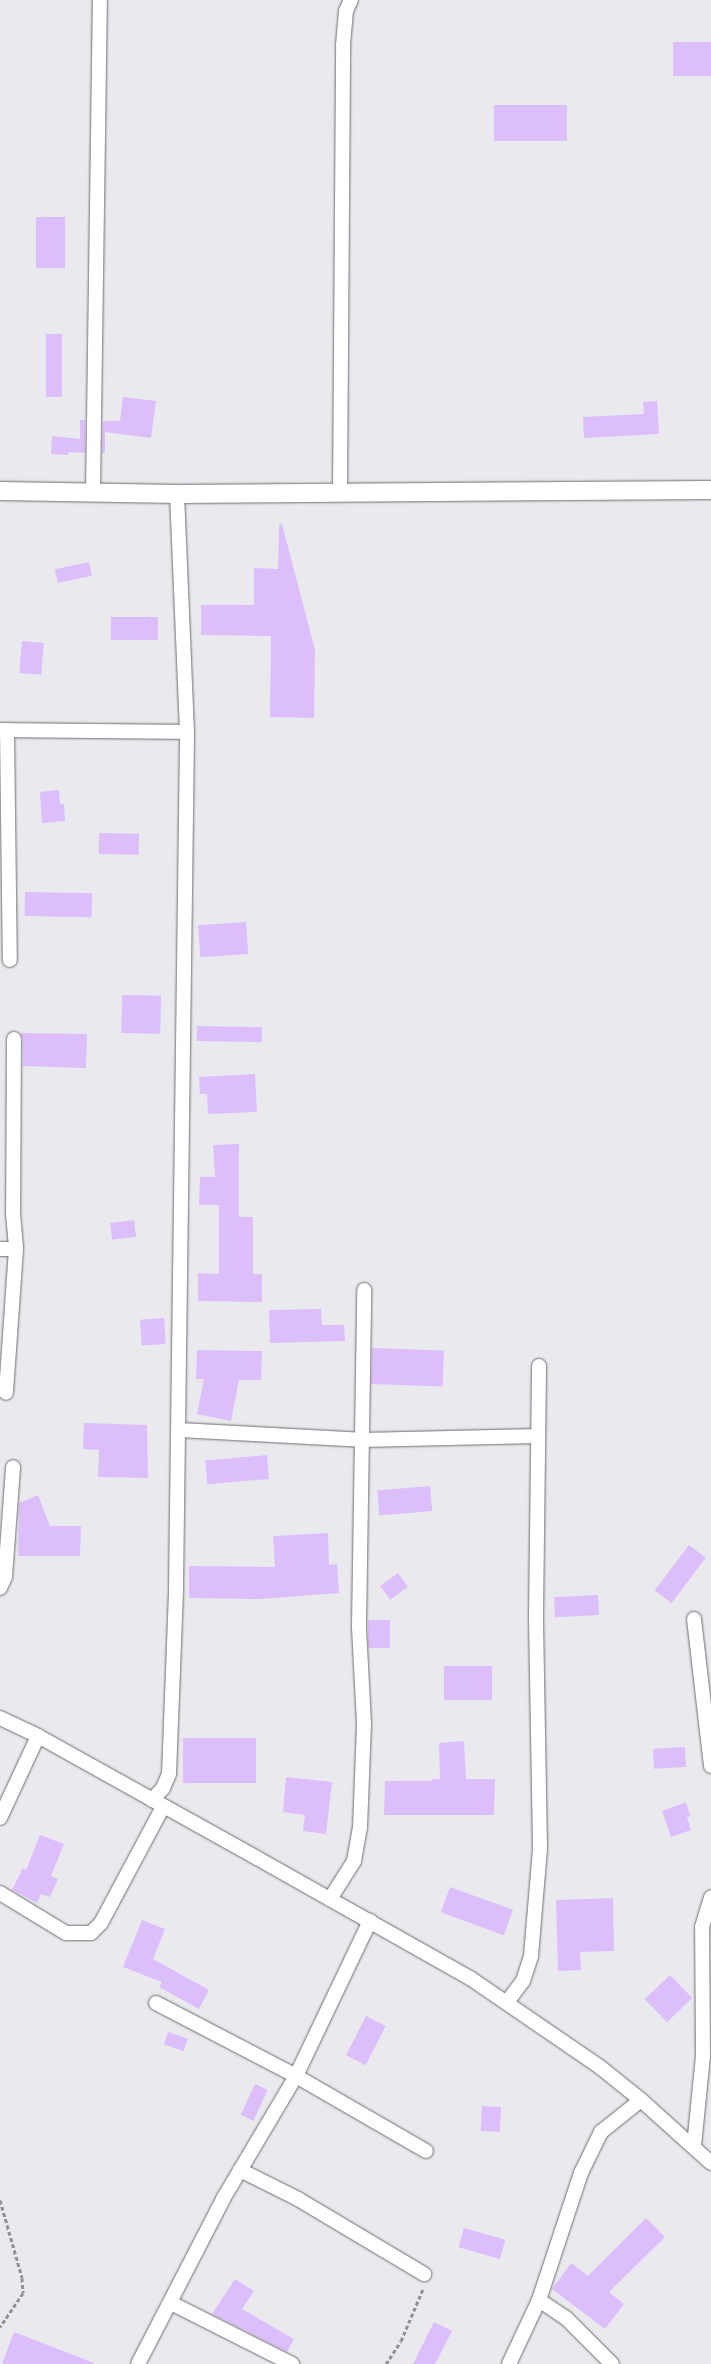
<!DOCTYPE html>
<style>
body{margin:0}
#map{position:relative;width:711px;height:2364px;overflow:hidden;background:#eaeaee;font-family:"Work Sans",sans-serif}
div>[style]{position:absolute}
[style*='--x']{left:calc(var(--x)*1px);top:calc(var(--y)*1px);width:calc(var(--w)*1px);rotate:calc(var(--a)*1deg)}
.building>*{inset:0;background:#dcbefb;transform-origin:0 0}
.path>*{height:3px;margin-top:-1.5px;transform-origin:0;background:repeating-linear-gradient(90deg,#919195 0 4px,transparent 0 6.5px)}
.roads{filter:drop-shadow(0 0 1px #6c6d70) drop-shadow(0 0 1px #6c6d70)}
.minor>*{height:14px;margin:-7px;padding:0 7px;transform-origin:7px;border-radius:7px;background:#fff}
.tertiary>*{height:18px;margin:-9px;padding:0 9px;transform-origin:9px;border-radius:9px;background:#fff}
span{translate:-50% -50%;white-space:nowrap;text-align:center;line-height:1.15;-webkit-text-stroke:4.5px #eaeaee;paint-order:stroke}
</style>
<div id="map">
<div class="building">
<i style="left:711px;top:42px;width:34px;height:38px;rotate:90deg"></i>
<i style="left:494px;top:105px;width:73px;height:36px"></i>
<i style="left:36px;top:217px;width:29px;height:51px"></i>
<i style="left:46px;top:334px;width:16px;height:63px"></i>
<i style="clip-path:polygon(123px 397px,156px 401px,151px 438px,105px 432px,105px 453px,102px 453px,103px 421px,120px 421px)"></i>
<i style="clip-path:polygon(657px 401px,659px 434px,584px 438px,583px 417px,644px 414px,643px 402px)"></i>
<i style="clip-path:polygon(80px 420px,85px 420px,85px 453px,69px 452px,68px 455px,51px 454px,52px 436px,80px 439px)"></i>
<i style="clip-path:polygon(282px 524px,315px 650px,314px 718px,270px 717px,271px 636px,201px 635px,201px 605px,254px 605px,254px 568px,278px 569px,279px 525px)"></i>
<i style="left:89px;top:562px;width:14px;height:35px;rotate:78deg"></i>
<i style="left:158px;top:617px;width:23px;height:47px;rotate:90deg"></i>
<i style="left:22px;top:641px;width:22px;height:32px;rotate:5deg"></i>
<i style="clip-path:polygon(59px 790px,60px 804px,64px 804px,65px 821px,42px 823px,40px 792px)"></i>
<i style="left:99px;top:833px;width:40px;height:21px;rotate:1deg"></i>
<i style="left:25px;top:892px;width:67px;height:24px;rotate:1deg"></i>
<i style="left:246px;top:922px;width:32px;height:48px;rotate:86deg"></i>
<i style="left:122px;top:995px;width:39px;height:38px;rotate:1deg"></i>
<i style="left:197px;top:1026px;width:65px;height:15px;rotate:1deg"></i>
<i style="clip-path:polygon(20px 1033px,87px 1034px,86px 1068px,23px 1066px,23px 1039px)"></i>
<i style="clip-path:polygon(255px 1074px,257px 1112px,208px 1114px,207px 1094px,200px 1094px,199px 1077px)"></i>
<i style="clip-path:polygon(239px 1144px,239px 1217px,253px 1217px,253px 1274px,262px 1274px,262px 1302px,198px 1301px,198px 1273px,219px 1274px,219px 1205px,199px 1205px,200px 1177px,215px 1177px,213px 1145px)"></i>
<i style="left:134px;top:1220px;width:17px;height:24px;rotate:83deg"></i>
<i style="clip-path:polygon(321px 1309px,322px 1325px,344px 1325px,345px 1341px,270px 1343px,269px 1310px)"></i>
<i style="left:164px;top:1318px;width:26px;height:24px;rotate:86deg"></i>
<i style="left:372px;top:1348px;width:72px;height:36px;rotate:2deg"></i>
<i style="clip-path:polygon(197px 1350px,262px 1351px,261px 1380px,239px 1380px,231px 1421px,197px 1414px,204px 1379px,196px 1379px)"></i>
<i style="clip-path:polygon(84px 1423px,147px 1425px,148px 1478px,98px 1477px,99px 1450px,83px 1449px)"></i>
<i style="left:267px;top:1455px;width:24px;height:62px;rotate:85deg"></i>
<i style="left:430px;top:1486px;width:25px;height:53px;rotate:85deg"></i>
<i style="clip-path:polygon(38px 1495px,50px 1526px,81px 1526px,80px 1556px,18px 1556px,19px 1503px)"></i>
<i style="clip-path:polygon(328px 1533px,329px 1565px,337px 1564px,339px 1593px,260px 1599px,189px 1598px,189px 1566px,275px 1567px,273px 1536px)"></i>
<i style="left:689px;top:1545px;width:21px;height:57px;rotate:37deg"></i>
<i style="left:398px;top:1573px;width:17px;height:22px;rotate:54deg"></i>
<i style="left:598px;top:1595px;width:20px;height:44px;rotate:87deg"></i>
<i style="left:368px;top:1620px;width:22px;height:28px"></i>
<i style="left:444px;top:1666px;width:48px;height:34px"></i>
<i style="left:256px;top:1738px;width:45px;height:73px;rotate:90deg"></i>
<i style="clip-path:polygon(464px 1741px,466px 1779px,495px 1779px,494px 1815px,384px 1815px,385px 1781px,432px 1781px,432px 1779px,440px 1779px,439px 1743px)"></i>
<i style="left:685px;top:1747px;width:20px;height:32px;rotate:87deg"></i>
<i style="clip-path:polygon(286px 1777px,332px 1782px,326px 1834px,303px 1831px,305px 1815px,283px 1812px)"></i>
<i style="clip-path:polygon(686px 1802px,690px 1816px,687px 1817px,691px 1830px,671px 1837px,662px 1811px)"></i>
<i style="clip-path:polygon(40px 1835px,64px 1844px,51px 1876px,58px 1879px,50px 1897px,41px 1894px,37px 1903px,12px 1890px,23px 1868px,26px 1870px)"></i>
<i style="left:450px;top:1887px;width:67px;height:27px;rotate:20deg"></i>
<i style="clip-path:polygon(613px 1898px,614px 1951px,580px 1952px,581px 1970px,558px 1971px,556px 1900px)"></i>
<i style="clip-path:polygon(142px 1920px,165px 1929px,153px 1959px,209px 1990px,199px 2009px,159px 1987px,162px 1982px,123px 1967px)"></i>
<i style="left:670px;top:1975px;width:32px;height:35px;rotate:46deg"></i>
<i style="left:366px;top:2016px;width:22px;height:44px;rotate:27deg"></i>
<i style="left:168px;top:2032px;width:21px;height:13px;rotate:19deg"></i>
<i style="left:255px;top:2084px;width:14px;height:34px;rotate:25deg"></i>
<i style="left:482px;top:2106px;width:19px;height:25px;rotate:3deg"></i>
<i style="clip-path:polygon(646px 2218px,665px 2237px,609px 2292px,624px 2304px,605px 2329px,552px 2289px,571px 2263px,588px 2276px)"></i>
<i style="left:464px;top:2228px;width:43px;height:20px;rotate:16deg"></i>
<i style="clip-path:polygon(235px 2279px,254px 2291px,242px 2309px,294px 2339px,287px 2352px,212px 2314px)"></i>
<i style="clip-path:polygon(434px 2322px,452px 2331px,435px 2364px,413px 2364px)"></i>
<i style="clip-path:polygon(14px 2332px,94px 2363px,94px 2364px,2px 2364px)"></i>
</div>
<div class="path">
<i style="--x:0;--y:2200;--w:81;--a:74.2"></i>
<i style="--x:22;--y:2278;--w:15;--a:86"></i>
<i style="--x:23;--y:2293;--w:41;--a:124.1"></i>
<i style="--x:386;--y:2364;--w:27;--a:-57"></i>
<i style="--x:401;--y:2341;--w:56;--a:-67.1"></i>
</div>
<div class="roads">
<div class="minor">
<i style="--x:93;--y:492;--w:492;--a:-89.2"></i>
<i style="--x:340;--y:493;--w:448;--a:-89.6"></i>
<i style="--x:343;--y:45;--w:34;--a:-85"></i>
<i style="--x:346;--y:11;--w:12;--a:-66"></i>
<i style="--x:0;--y:730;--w:187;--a:0.6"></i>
<i style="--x:7;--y:730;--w:230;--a:89.3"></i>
<i style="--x:14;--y:1039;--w:174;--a:90.3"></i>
<i style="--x:13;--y:1213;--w:36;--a:85"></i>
<i style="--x:0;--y:1249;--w:16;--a:0"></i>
<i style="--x:16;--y:1249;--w:144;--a:94"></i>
<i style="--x:179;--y:1430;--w:182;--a:3.1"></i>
<i style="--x:361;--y:1440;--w:177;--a:-1.3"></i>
<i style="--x:0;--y:1588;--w:12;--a:-66"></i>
<i style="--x:5;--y:1577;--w:110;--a:-85.8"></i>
<i style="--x:694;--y:1619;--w:148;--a:83.4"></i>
<i style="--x:0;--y:1718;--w:42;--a:25.3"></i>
<i style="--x:38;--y:1736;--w:251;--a:29.1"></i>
<i style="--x:257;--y:1858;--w:244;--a:29.4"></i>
<i style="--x:470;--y:1978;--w:158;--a:34.4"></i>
<i style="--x:600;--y:2067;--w:53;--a:38.8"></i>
<i style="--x:641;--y:2100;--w:94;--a:42"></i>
<i style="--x:152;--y:1800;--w:16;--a:-47"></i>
<i style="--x:163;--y:1788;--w:15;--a:-67"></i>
<i style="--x:169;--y:1774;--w:186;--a:-87.8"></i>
<i style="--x:176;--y:1588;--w:856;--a:-89.26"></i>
<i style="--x:187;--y:732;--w:238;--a:-92.4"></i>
<i style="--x:0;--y:1818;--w:90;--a:-65.1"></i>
<i style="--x:0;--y:1893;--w:77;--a:31.2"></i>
<i style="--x:66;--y:1933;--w:25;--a:0"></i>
<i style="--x:91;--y:1933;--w:14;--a:-45"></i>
<i style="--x:101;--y:1923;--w:132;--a:-61.9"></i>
<i style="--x:330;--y:1899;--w:45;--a:-57.7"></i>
<i style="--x:354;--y:1861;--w:34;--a:-80"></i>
<i style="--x:360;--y:1828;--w:105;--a:-87.8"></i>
<i style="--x:364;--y:1723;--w:97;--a:-93"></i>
<i style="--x:359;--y:1626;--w:336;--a:-89.1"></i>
<i style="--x:507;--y:2002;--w:26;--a:-53"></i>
<i style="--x:523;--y:1981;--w:26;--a:-72"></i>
<i style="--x:531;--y:1956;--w:108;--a:-85.2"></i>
<i style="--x:540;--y:1848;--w:231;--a:-91"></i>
<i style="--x:536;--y:1617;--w:251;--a:-89.3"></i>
<i style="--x:156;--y:2003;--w:158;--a:27.5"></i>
<i style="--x:296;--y:2076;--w:150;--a:30"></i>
<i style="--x:694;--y:2146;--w:90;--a:-84.3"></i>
<i style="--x:703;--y:2056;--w:129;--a:-90.4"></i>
<i style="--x:702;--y:1927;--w:31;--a:-73"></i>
<i style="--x:240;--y:2170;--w:65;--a:26.6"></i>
<i style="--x:298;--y:2199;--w:147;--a:30.8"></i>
<i style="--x:539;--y:2300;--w:32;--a:34"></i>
<i style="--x:566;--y:2318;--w:65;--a:45"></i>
<i style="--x:171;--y:2303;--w:136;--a:26.8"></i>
<i style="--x:138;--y:2364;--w:186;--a:-62.7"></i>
<i style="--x:223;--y:2199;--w:143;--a:-59.3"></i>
<i style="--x:296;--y:2076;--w:172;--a:-64.5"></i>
<i style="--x:509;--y:2364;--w:71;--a:-64.9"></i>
<i style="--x:539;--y:2300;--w:134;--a:-71.7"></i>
<i style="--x:581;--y:2173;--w:46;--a:-64"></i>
<i style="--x:601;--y:2132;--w:51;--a:-38.7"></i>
</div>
<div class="tertiary">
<i style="--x:0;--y:491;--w:177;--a:1"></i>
<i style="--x:177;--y:494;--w:534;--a:-0.43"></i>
</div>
</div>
</div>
